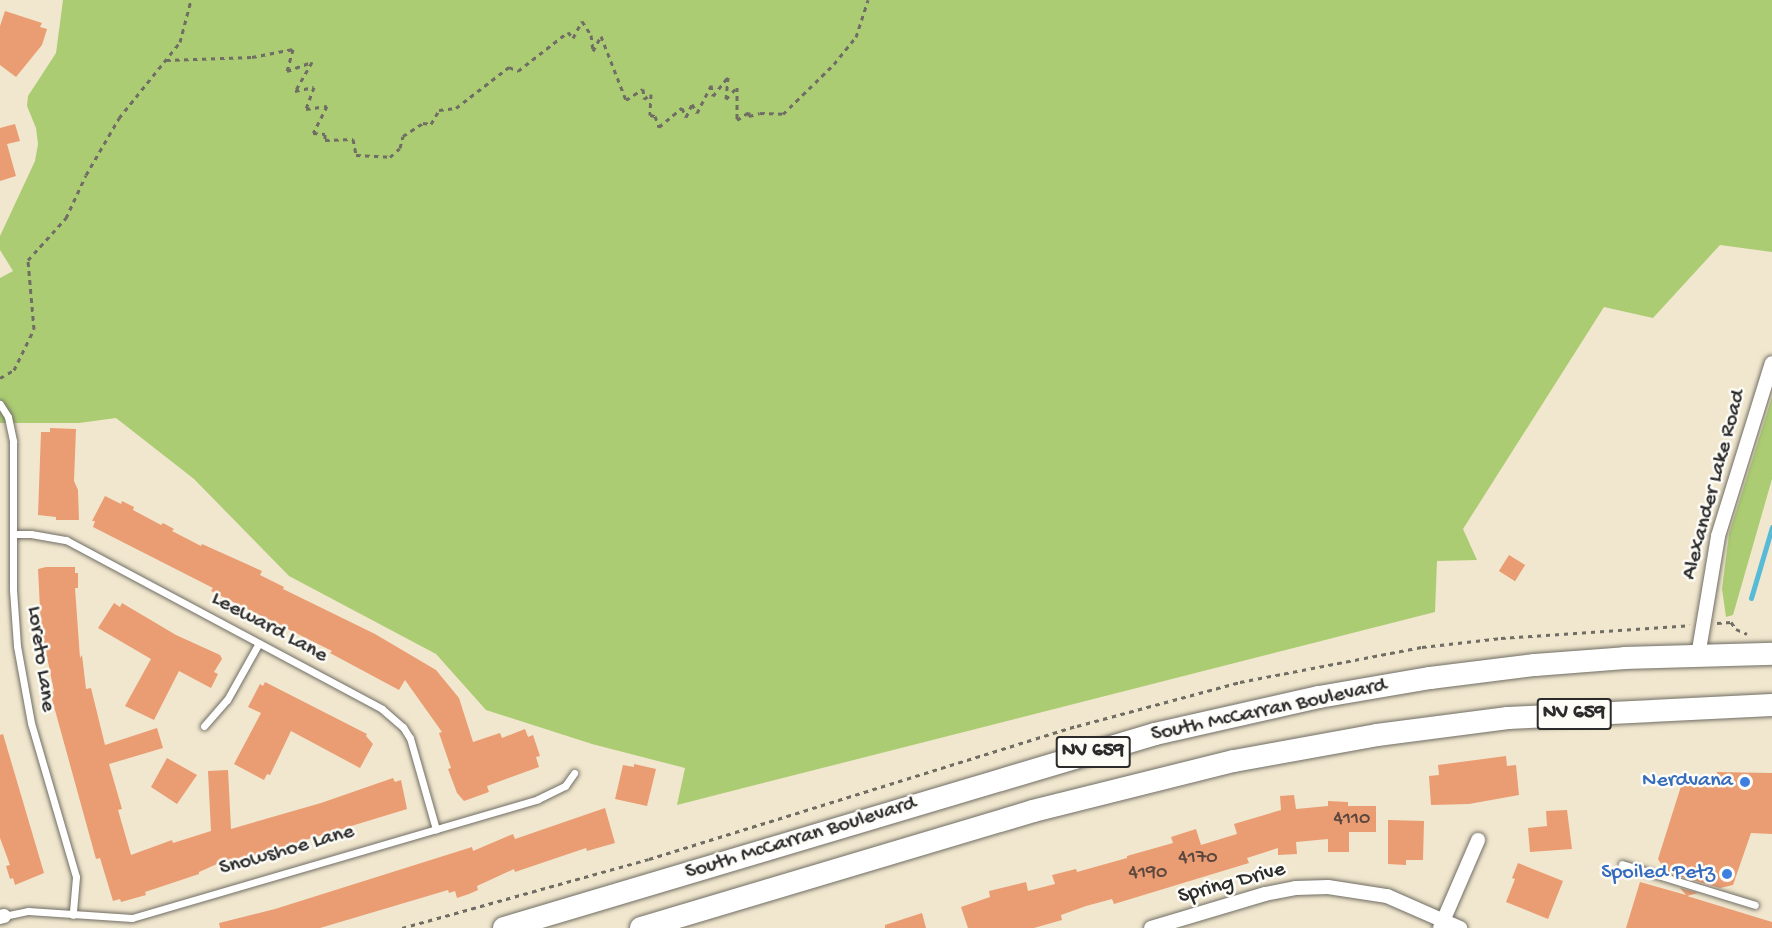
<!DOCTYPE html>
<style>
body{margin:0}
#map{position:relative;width:1772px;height:928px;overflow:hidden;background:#f1e7ce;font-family:"Gochi Hand",sans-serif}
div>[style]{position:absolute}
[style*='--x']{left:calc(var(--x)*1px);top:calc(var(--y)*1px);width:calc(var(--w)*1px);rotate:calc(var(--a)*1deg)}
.green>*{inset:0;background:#accc73}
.stream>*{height:5px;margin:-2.5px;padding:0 2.5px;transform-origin:2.5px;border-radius:2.5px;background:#57bad6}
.building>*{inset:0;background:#ea9c73;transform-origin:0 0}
.path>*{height:3px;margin-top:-1.5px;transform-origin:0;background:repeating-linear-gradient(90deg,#706d64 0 4.5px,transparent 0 9px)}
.roads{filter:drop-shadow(0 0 2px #706d64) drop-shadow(0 0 2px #706d64)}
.service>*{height:7px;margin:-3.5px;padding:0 3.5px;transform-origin:3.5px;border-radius:3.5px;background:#fff}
.minor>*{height:14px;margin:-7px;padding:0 7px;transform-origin:7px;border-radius:7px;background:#fff}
.primary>*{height:22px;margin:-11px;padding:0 11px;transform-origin:11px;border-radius:11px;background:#fff}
.dots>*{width:16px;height:16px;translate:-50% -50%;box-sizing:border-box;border:3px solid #fdfcf7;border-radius:50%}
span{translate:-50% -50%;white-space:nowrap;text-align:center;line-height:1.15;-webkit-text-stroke:5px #fdfcf7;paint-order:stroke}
.number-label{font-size:20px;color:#5b473d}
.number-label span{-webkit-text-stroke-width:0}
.shield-label span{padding:2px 4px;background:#fdfcf7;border:2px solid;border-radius:4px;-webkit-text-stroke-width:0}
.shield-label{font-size:21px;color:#2b2b2b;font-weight:700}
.street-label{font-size:22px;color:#2b2b2b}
.shop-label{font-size:22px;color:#366cbe}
.right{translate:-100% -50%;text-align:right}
</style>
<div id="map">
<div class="green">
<i style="clip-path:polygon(63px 0,1772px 0,1772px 252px,1720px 245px,1653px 318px,1604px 307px,1463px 529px,1477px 560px,1437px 561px,1435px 612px,677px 805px,685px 768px,592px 744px,486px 710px,436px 654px,289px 576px,194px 479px,116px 418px,79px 423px,0 423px,0 278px,13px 271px,0 250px,0 236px,35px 161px,38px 144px,36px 128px,27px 106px,28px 96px,56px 53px)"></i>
<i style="clip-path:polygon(1772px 397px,1772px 479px,1733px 615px,1726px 617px,1722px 589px,1729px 534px)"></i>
</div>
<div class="stream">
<i style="--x:1751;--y:598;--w:74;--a:-73.5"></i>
</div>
<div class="building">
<i style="clip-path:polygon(5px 11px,42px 23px,40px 27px,47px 29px,42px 45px,16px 77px,0 65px,0 26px)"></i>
<i style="clip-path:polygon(15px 124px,20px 141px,7px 144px,16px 176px,0 181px,0 128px)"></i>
<i style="clip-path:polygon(50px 428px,76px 429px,74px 481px,78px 490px,79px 520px,56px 520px,56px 517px,38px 515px,41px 432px,50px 432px)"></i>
<i style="clip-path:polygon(105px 496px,121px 504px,122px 501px,134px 507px,133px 510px,161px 525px,163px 523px,174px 529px,172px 531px,201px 546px,202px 544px,262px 571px,260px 575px,284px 587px,283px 589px,375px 634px,436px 670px,459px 698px,473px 742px,500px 733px,502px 738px,525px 729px,528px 737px,533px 735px,540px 756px,536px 757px,539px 767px,487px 786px,489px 792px,464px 801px,457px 793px,448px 769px,451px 768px,439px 733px,442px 732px,405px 680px,399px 690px,330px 653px,332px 651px,211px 591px,213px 588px,93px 527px,95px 521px,92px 521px)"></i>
<i style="left:1509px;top:555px;width:19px;height:19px;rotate:32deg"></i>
<i style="clip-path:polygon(46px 567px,75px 567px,75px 573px,78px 573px,78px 588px,75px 588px,80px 658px,82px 655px,86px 689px,91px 688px,105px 745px,157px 728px,163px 748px,109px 764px,122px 809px,118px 810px,131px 855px,172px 840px,173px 843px,211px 831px,208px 771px,228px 770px,231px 829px,321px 803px,393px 778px,395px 782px,401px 780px,407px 809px,243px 859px,242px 857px,217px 864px,199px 872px,199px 874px,145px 892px,146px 895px,121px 902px,120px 899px,113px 901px,100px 858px,96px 859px,50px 692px,54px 691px,41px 628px,39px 589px,38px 569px)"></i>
<i style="clip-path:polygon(114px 603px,120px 607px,122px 603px,176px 635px,220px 655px,222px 659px,214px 672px,218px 674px,211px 688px,179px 671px,154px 720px,125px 706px,151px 659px,98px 628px)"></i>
<i style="clip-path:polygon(265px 682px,367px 734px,366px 736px,373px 744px,360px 768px,291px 731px,270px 775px,267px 774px,264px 780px,234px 764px,261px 713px,248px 707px,260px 684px,263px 686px)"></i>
<i style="clip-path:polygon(3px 734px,44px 873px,15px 885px,13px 878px,10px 879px,6px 866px,10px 865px,0 838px,0 735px)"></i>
<i style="clip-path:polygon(1506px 756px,1507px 766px,1516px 765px,1519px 795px,1469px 804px,1431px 805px,1429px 776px,1439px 775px,1438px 765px)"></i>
<i style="clip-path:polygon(167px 758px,197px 775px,177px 804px,151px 787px)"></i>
<i style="clip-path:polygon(634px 764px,656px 769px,647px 806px,615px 799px,623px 765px,634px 767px)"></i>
<i style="clip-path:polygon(1717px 772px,1772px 773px,1772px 834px,1751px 833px,1733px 885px,1720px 888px,1666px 872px,1658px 859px,1682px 783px,1714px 784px)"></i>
<i style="clip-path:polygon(1294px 795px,1296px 809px,1328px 806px,1328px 801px,1348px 802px,1348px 806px,1376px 806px,1376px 832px,1349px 832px,1349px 852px,1328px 852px,1328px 839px,1296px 842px,1297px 854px,1278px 855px,1278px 848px,1247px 858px,1249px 863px,1114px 904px,1112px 899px,1086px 906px,1061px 915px,1062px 920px,1034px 928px,968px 928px,961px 907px,990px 897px,989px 891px,1026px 882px,1028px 891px,1055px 884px,1052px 875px,1076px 869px,1077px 872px,1127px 858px,1127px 856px,1173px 843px,1171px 837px,1196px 829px,1201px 845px,1237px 834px,1234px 824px,1281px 810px,1280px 796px)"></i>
<i style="clip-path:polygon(605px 808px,615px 843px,587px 851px,586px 848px,515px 872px,514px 869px,477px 886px,478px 890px,469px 894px,457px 898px,455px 891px,449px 893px,448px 890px,320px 928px,220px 928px,219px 923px,275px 909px,472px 847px,473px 851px,513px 834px,515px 839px)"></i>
<i style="clip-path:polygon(1567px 810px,1572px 849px,1530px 852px,1528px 828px,1547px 826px,1546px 811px)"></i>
<i style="clip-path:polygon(1388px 820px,1424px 821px,1423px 860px,1406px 860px,1406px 865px,1388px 864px)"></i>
<i style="clip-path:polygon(1518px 863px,1563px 881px,1548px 919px,1506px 902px,1515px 879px,1512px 878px)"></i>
<i style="clip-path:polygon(1640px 882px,1686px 895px,1680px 888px,1698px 893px,1687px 896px,1772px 922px,1772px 928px,1626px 928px)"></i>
<i style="clip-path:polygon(922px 913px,926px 928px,885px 928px,885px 925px)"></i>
</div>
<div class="path">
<i style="--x:166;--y:60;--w:86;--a:-2"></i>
<i style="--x:252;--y:57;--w:42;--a:-11"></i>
<i style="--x:293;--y:49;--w:23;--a:105"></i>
<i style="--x:287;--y:71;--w:27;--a:-20"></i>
<i style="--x:312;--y:62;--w:34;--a:120"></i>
<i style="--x:295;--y:91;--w:19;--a:-12"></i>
<i style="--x:314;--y:87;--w:23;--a:110"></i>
<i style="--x:306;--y:109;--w:21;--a:-8"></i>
<i style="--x:327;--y:106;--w:30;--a:117"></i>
<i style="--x:313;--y:133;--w:12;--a:5"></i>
<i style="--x:325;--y:134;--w:6;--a:90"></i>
<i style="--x:325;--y:140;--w:28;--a:-2"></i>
<i style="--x:353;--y:139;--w:16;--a:79"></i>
<i style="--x:356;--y:155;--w:34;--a:3"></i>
<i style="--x:390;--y:157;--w:13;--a:-42"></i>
<i style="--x:400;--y:148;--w:12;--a:-76"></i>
<i style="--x:403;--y:136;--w:24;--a:-33"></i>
<i style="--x:423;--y:123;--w:8;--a:7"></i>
<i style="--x:431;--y:124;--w:16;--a:-60"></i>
<i style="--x:439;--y:110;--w:17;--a:-7"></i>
<i style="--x:456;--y:108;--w:67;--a:-37.7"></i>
<i style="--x:509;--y:67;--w:10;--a:24"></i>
<i style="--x:518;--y:71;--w:63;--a:-38"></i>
<i style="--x:568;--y:32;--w:8;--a:50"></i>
<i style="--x:573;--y:38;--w:19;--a:-62"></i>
<i style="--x:582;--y:21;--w:17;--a:57"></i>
<i style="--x:591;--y:35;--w:16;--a:83"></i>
<i style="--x:593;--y:51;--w:17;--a:-62"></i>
<i style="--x:601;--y:36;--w:69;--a:68.7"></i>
<i style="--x:626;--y:100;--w:20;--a:-33"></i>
<i style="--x:643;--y:89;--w:10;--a:84"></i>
<i style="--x:644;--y:99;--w:9;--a:-36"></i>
<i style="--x:651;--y:94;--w:21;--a:93"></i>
<i style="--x:650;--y:115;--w:5;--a:11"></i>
<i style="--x:655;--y:116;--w:12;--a:70"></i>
<i style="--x:659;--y:127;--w:30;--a:-40"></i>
<i style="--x:682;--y:108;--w:10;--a:66"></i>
<i style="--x:686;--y:117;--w:14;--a:-65"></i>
<i style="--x:692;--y:104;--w:10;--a:61"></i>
<i style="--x:697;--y:113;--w:31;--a:-63"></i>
<i style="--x:711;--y:85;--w:11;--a:80"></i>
<i style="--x:713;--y:96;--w:24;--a:-52"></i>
<i style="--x:728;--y:77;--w:22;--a:95"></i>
<i style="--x:726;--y:99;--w:16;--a:-47"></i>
<i style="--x:737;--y:87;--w:33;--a:90"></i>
<i style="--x:737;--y:120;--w:14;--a:-34"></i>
<i style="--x:749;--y:112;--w:4;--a:90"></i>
<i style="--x:749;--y:116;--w:11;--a:-15"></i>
<i style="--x:760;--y:113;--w:23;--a:2"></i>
<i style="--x:783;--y:114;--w:71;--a:-44.4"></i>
<i style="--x:834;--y:64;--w:35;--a:-51"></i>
<i style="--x:856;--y:37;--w:39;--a:-72"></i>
<i style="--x:0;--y:378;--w:16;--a:-30"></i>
<i style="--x:14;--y:370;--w:46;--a:-64"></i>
<i style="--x:34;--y:329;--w:69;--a:-95"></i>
<i style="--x:28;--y:260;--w:57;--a:-47.9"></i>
<i style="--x:66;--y:218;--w:47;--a:-65.1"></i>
<i style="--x:86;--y:175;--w:66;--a:-59.9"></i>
<i style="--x:119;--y:118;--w:97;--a:-51.2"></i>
<i style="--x:180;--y:42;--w:43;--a:-75.3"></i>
<i style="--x:1717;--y:623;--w:14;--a:-4"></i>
<i style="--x:1731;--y:622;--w:9;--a:54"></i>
<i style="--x:1736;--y:629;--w:12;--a:24"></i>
<i style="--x:402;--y:928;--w:256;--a:-15.6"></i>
<i style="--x:649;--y:859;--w:448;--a:-17.3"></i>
<i style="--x:1077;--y:726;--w:169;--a:-15.1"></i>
<i style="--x:1240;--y:682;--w:185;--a:-10.9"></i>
<i style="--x:1422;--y:647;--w:80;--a:-6.5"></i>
<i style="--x:1501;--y:638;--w:189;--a:-3.9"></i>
</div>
<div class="roads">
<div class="service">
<i style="--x:0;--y:404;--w:15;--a:58"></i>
<i style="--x:8;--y:417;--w:25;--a:78"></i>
<i style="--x:13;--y:441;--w:149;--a:90"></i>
<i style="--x:13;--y:590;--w:56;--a:85.9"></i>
<i style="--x:17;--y:646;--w:78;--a:79.7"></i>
<i style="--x:31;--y:723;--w:160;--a:73.7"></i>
<i style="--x:76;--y:877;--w:38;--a:95"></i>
<i style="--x:13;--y:534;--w:18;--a:0"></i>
<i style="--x:31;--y:534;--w:36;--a:10"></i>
<i style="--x:66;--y:540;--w:358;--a:28.1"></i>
<i style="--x:382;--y:709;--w:28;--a:41"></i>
<i style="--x:403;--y:727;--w:13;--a:58"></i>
<i style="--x:410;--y:738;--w:95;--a:74.1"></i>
<i style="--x:204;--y:726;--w:35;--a:-49"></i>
<i style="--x:227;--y:700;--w:65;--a:-60.7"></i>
<i style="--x:1622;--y:864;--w:139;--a:17.1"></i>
<i style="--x:4;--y:916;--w:25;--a:-12"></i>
<i style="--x:28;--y:911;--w:104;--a:3.9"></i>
<i style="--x:132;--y:918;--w:423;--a:-16.3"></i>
<i style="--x:538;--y:799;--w:30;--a:-26"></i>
<i style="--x:565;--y:786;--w:16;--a:-55"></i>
</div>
<div class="minor">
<i style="--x:1698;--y:656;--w:122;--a:-80.5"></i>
<i style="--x:1718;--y:536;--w:181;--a:-72.7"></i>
<i style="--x:0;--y:917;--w:4;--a:-14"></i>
<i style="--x:1151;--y:928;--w:119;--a:-16.6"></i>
<i style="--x:1265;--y:894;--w:32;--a:-11"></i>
<i style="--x:1296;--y:888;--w:32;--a:-2"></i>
<i style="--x:1328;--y:887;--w:60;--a:8.7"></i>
<i style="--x:1387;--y:896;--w:80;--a:23.7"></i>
<i style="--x:1440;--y:928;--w:96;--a:-66.6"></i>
</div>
<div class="primary">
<i style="--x:504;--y:928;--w:679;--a:-16.59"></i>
<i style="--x:1155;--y:734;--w:168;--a:-12.7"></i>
<i style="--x:1319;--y:697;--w:113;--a:-9.7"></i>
<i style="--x:1430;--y:678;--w:106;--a:-7.1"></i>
<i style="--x:1535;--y:665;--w:90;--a:-4.4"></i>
<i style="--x:1625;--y:658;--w:147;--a:-1.6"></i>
<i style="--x:641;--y:928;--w:409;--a:-16.6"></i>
<i style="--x:1033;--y:811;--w:207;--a:-14"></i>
<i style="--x:1234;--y:761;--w:145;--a:-10.3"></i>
<i style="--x:1377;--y:735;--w:132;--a:-7.4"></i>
<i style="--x:1508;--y:718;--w:264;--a:-2.8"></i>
</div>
</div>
<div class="dots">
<i style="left:1745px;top:782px;background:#3f7fe0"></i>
<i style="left:1727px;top:874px;background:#3f7fe0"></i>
</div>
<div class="number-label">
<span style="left:1352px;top:819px">4110</span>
<span style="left:1198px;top:858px">4170</span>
<span style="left:1148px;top:873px">4190</span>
</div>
<div class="shield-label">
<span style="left:1574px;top:714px">NV 659</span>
<span style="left:1093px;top:752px">NV 659</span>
</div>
<div class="street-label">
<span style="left:1715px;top:485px;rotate:-75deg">Alexander Lake Road</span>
<span style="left:269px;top:628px;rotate:28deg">Leeward Lane</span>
<span style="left:40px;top:659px;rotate:82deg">Loreto Lane</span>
<span style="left:1269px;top:711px;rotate:-12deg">South McCarran Boulevard</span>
<span style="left:801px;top:839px;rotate:-17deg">South McCarran Boulevard</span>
<span style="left:287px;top:851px;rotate:-16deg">Snowshoe Lane</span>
<span style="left:1232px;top:884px;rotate:-15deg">Spring Drive</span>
</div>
<div class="shop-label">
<span class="right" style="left:1733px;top:782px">Nerdvana</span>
<span class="right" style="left:1715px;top:874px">Spoiled Petz</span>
</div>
</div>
